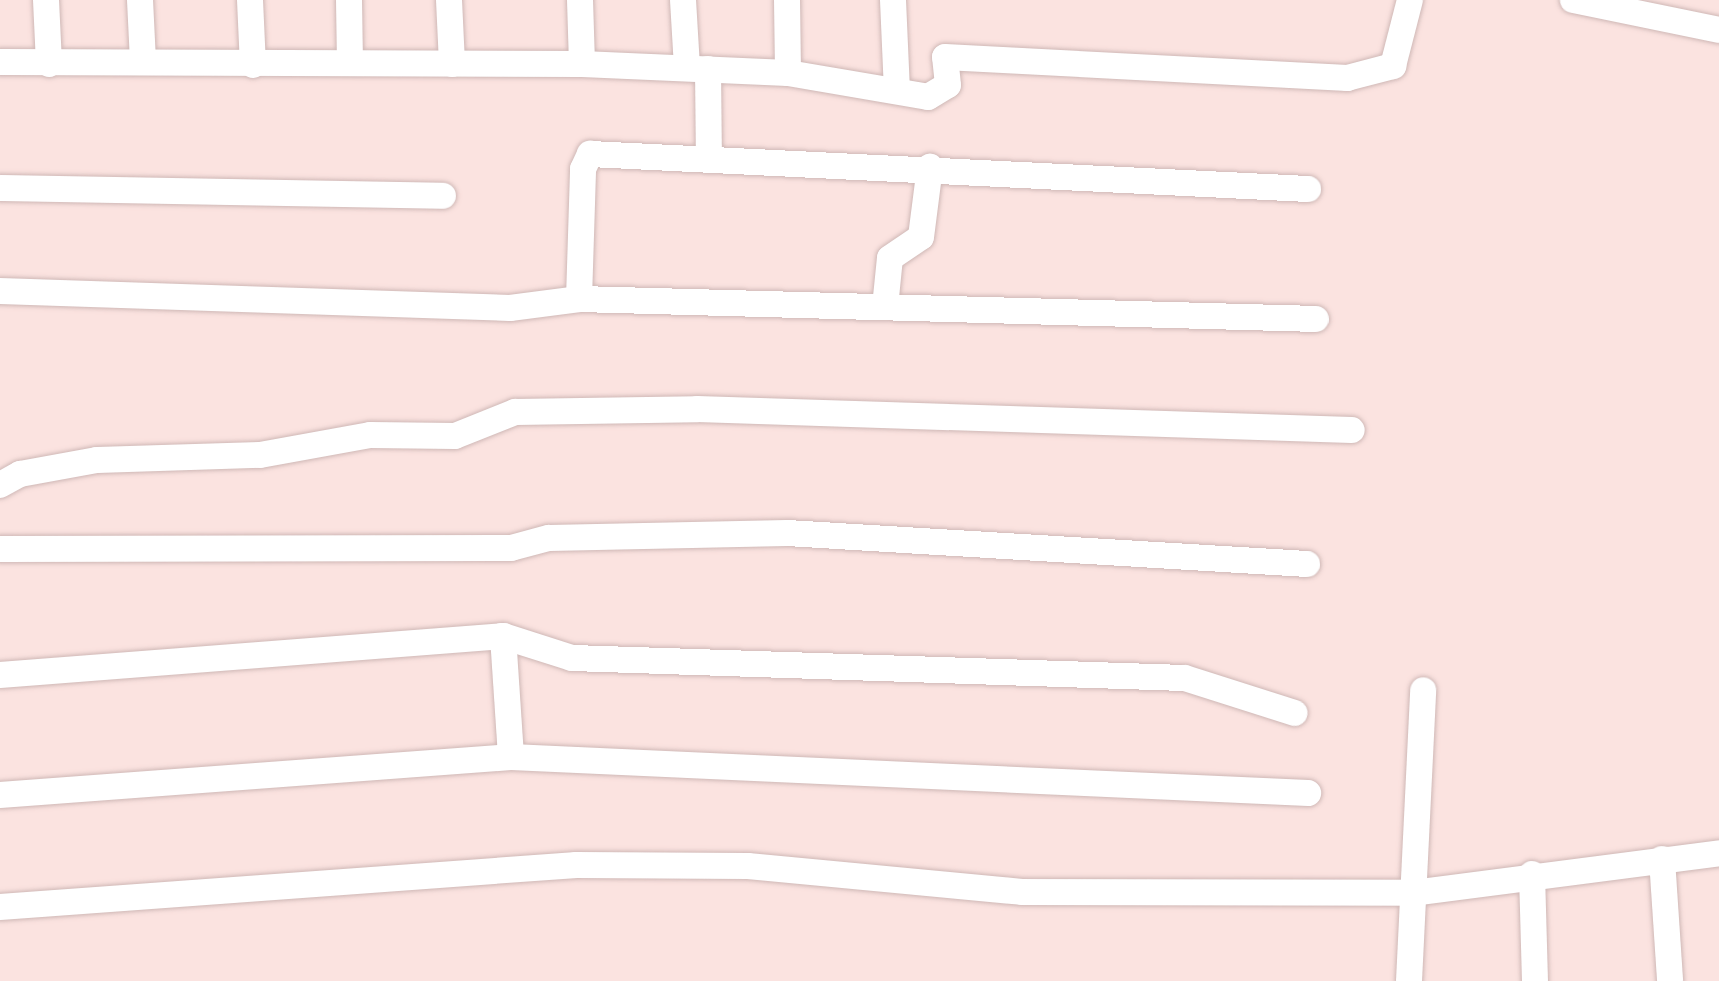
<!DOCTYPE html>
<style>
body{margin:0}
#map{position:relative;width:1719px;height:981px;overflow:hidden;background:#fbe3e0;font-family:"Archivo Narrow",sans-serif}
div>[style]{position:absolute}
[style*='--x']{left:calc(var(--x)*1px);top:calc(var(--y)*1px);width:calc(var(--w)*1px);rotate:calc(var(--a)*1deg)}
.roads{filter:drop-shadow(0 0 2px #cfb8b6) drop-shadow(0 0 2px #cfb8b6)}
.minor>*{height:26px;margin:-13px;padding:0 13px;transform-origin:13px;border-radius:13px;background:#fff}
span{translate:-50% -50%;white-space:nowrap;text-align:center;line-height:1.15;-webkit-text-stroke:8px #fff;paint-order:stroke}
</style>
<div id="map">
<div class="roads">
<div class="minor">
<i style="--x:46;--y:0;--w:64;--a:87.3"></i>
<i style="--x:140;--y:0;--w:62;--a:87.2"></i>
<i style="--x:250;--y:0;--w:65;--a:87.4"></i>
<i style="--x:349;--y:0;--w:62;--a:89.1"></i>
<i style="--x:449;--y:0;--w:64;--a:87.3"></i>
<i style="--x:580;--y:0;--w:64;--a:88.2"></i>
<i style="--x:683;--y:0;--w:68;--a:86.6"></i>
<i style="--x:787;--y:0;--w:73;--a:89.2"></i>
<i style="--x:893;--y:0;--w:90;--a:87.5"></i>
<i style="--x:1573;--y:0;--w:149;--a:11.6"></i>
<i style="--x:0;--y:62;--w:582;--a:0.2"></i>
<i style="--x:582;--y:64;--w:206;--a:2.5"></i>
<i style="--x:788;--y:73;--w:142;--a:9.7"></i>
<i style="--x:928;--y:97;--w:23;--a:-31"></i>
<i style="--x:948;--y:85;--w:28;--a:-96"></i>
<i style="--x:945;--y:57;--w:403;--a:3"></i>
<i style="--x:1347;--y:78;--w:48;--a:-14.6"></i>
<i style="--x:1393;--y:66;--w:68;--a:-75.6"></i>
<i style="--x:708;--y:69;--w:90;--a:89.4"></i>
<i style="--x:0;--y:188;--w:443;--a:1"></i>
<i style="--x:0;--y:291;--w:510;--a:1.91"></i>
<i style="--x:510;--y:308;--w:70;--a:-7.4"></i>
<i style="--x:579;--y:299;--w:737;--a:1.55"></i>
<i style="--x:579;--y:299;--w:130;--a:-88.2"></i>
<i style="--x:583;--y:169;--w:17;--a:-65"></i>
<i style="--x:590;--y:154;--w:719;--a:2.79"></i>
<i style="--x:885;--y:307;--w:49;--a:-84.2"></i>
<i style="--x:890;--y:258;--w:37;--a:-34"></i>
<i style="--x:921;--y:237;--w:71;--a:-82.7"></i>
<i style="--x:0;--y:485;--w:23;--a:-29"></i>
<i style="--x:20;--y:474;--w:78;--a:-10.3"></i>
<i style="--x:97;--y:460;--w:163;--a:-1.8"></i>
<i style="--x:260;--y:455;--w:112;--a:-10.3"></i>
<i style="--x:370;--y:435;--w:85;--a:0.7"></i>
<i style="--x:455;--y:436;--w:65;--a:-21.8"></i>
<i style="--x:515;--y:412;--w:182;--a:-0.9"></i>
<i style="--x:697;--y:409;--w:655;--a:1.84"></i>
<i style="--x:0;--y:549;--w:511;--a:-0.11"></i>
<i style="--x:511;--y:548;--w:39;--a:-15"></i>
<i style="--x:549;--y:538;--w:238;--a:-1.2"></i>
<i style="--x:787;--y:533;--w:521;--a:3.41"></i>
<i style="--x:503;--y:636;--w:72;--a:17.7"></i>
<i style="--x:572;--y:658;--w:613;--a:1.87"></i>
<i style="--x:1185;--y:678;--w:115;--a:17.7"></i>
<i style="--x:0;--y:675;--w:505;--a:-4.43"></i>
<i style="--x:503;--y:636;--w:121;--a:86.2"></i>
<i style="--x:0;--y:795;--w:512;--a:-4.25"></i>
<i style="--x:511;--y:757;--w:798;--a:2.59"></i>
<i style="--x:1662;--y:859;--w:122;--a:86.2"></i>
<i style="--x:1532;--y:874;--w:107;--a:88.4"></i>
<i style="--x:0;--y:907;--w:578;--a:-4.17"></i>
<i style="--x:576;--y:865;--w:172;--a:0.3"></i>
<i style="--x:748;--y:866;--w:275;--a:5.4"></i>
<i style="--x:1022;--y:892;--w:391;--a:0.1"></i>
<i style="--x:1413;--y:893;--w:309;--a:-7.4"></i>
<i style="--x:1409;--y:981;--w:291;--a:-87.2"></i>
</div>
</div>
</div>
